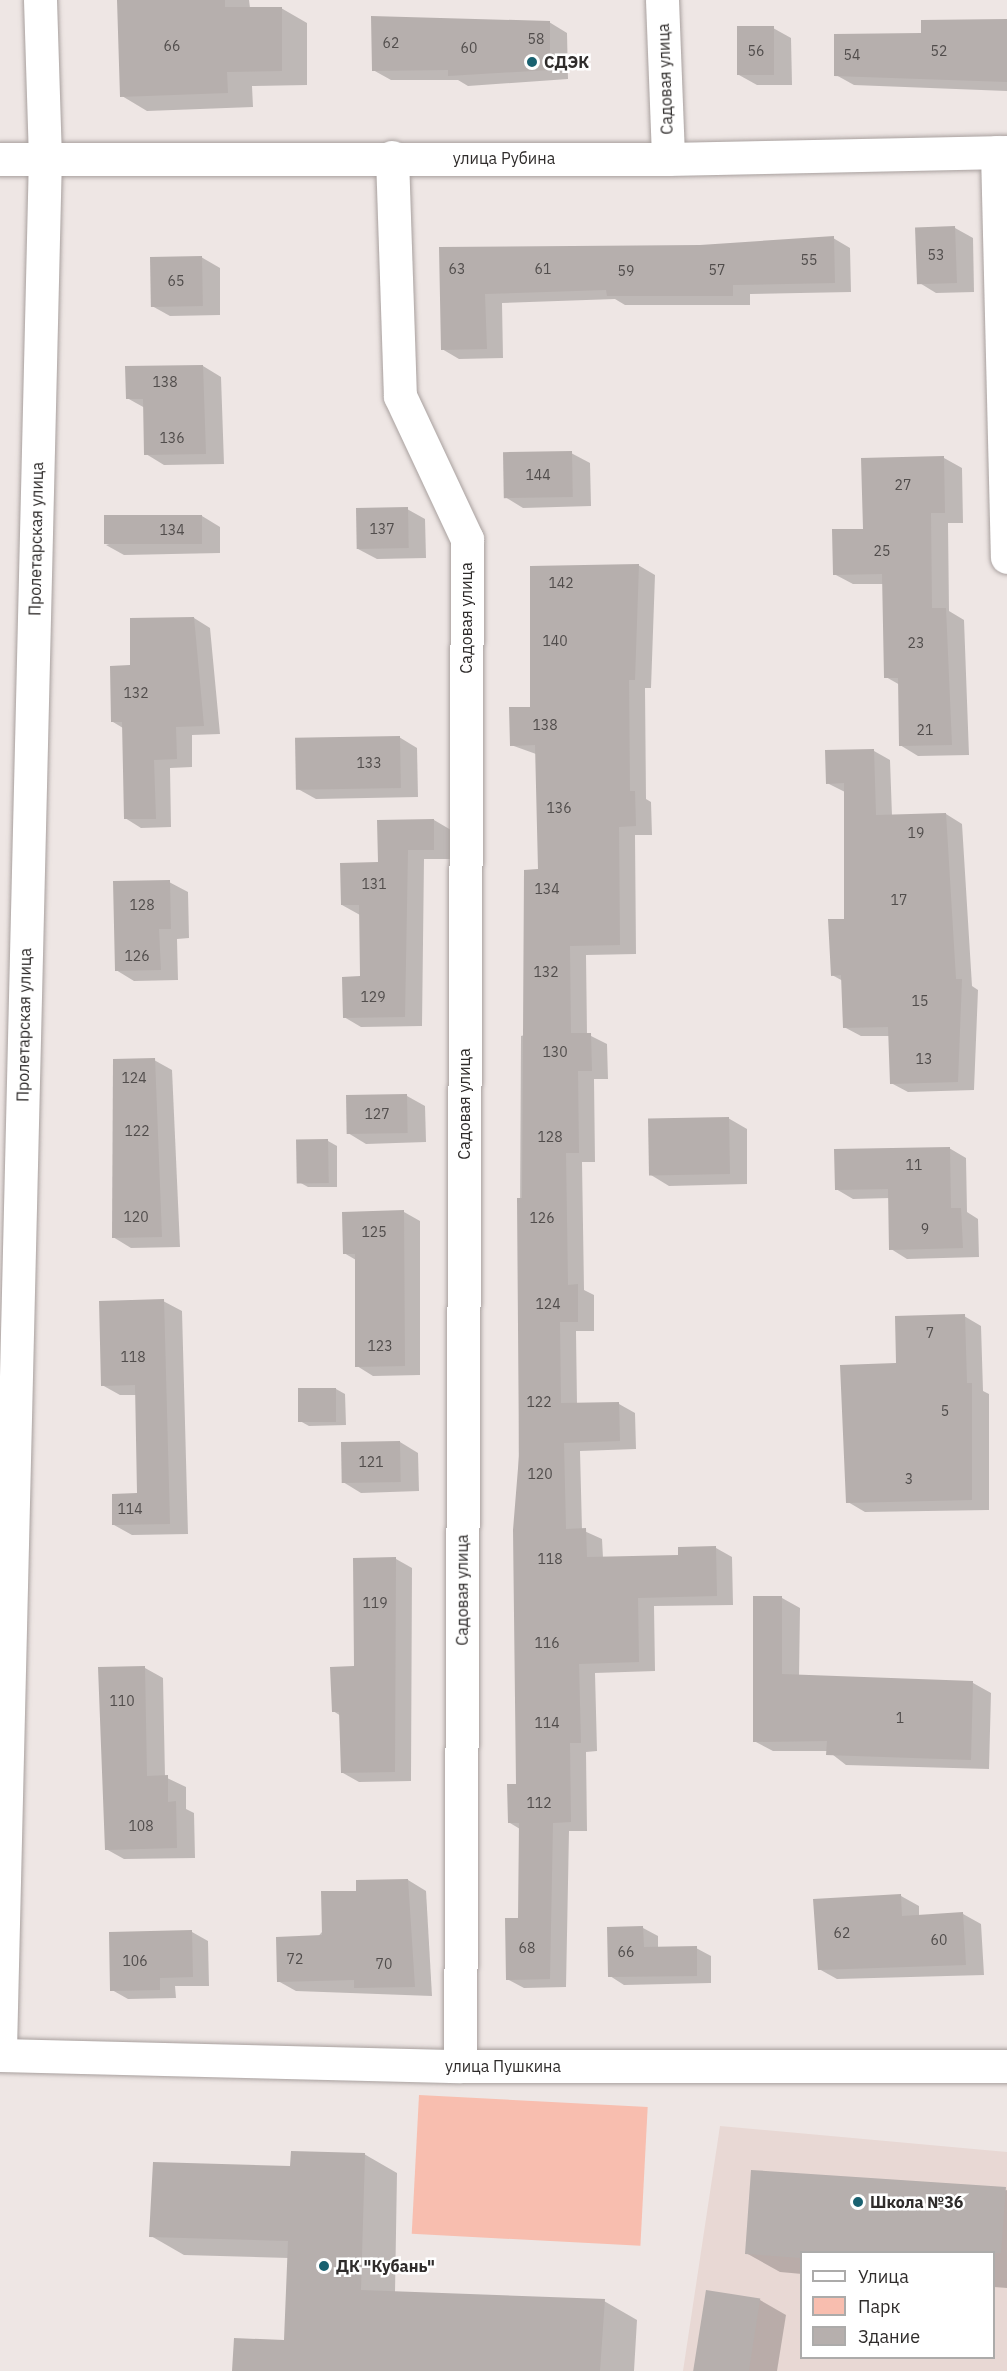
<!DOCTYPE html>
<meta charset="utf-8">
<style>
body{margin:0}
#map{position:relative;width:1007px;height:2371px;overflow:hidden;background:#eee6e4;font-family:"IBM Plex Sans",sans-serif}
div>[style]{position:absolute}
[style*='--x']{left:calc(var(--x)*1px);top:calc(var(--y)*1px);width:calc(var(--w)*1px);rotate:calc(var(--a)*1deg)}
.built>*{inset:0;background:#e8d8d4}
.green>*{inset:0;background:#f8beaf;transform-origin:0 0}
.shadow>*{inset:0;background:#0003}
.building>*{inset:0;background:#b6afad;transform-origin:0 0}
.roads{filter:drop-shadow(0 0 2px #a8a09e) drop-shadow(0 0 2px #a8a09e)}
.street>*{height:33px;margin:-16.5px;padding:0 16.5px;transform-origin:16.5px;border-radius:16.5px;background:#fff}
.secondary>*{height:33px;margin:-16.5px;padding:0 16.5px;transform-origin:16.5px;border-radius:16.5px;background:#fff}
.dots>*{width:16px;height:16px;translate:-50% -50%;box-sizing:border-box;border:3px solid #fff;border-radius:50%}
span{translate:-50% -50%;white-space:nowrap;text-align:center;line-height:1.15;-webkit-text-stroke:5px #fff;paint-order:stroke}
.number-label{font-size:14px;color:#514d4c}
.number-label span{-webkit-text-stroke-width:0}
.poi-label{font-size:16px;color:#2f2c2b;font-weight:700}
.left{translate:0 -50%;text-align:left}
.street-label{font-size:16px;color:#2f2c2b}
.legend{position:absolute;left:800px;top:2251px;width:195px;height:108px;box-sizing:border-box;background:#fff;border:2px solid #acabaa;margin:0;padding:8px 10px;list-style:none;font-size:18px;color:#2f2c2b}
.legend li{display:flex;align-items:center;gap:12px;height:30px}
.legend b{width:30px;border:2px solid #acabaa}
</style>
<div id="map">
<div class="built">
<i style="clip-path:polygon(evenodd,720px 2126px,1007px 2152px,1007px 2371px,683px 2371px,720px 2126px,802px 2252px,994px 2252px,994px 2358px,802px 2358px,802px 2252px)"></i>
</div>
<div class="green">
<i style="left:419px;top:2095px;width:229px;height:139px;rotate:3deg"></i>
</div>
<div class="shadow">
<i style="clip-path:polygon(118px 0,249px 0,250px 8px,281px 8px,307px 23px,307px 85px,252px 86px,253px 107px,147px 111px,122px 96px)"></i>
<i style="clip-path:polygon(549px 22px,567px 33px,568px 79px,468px 86px,458px 80px,391px 80px,373px 70px)"></i>
<i style="clip-path:polygon(1007px 22px,1007px 91px,854px 85px,836px 75px,923px 34px)"></i>
<i style="clip-path:polygon(773px 28px,791px 38px,792px 85px,757px 85px,739px 75px)"></i>
<i style="clip-path:polygon(955px 228px,973px 238px,974px 292px,936px 293px,918px 282px)"></i>
<i style="clip-path:polygon(833px 238px,850px 248px,851px 292px,750px 294px,750px 305px,625px 305px,615px 299px,502px 303px,503px 358px,459px 359px,442px 349px,440px 249px,700px 246px)"></i>
<i style="clip-path:polygon(201px 257px,220px 268px,220px 315px,170px 316px,152px 306px)"></i>
<i style="clip-path:polygon(203px 366px,221px 377px,224px 464px,164px 465px,146px 454px,145px 408px,127px 398px)"></i>
<i style="clip-path:polygon(571px 453px,590px 463px,591px 506px,523px 508px,505px 497px)"></i>
<i style="clip-path:polygon(944px 458px,962px 468px,963px 523px,948px 523px,949px 611px,964px 620px,969px 755px,918px 756px,900px 745px,900px 685px,886px 677px,884px 584px,853px 584px,834px 574px)"></i>
<i style="clip-path:polygon(407px 509px,425px 519px,426px 558px,377px 559px,358px 549px)"></i>
<i style="clip-path:polygon(202px 516px,220px 527px,220px 553px,124px 555px,106px 545px)"></i>
<i style="clip-path:polygon(638px 565px,655px 575px,651px 688px,645px 688px,646px 799px,651px 802px,652px 835px,635px 835px,636px 954px,586px 955px,587px 1034px,607px 1044px,608px 1079px,594px 1079px,595px 1162px,582px 1162px,584px 1290px,594px 1295px,594px 1331px,576px 1331px,577px 1405px,619px 1404px,635px 1413px,636px 1449px,580px 1451px,582px 1530px,602px 1539px,603px 1558px,679px 1556px,716px 1548px,732px 1557px,733px 1605px,654px 1606px,655px 1671px,595px 1673px,597px 1751px,586px 1752px,587px 1831px,569px 1831px,566px 1987px,524px 1988px,507px 1979px,519px 1919px,520px 1829px,510px 1823px,517px 1786px,521px 1036px,525px 1035px,540px 871px,536px 754px,511px 745px,531px 708px)"></i>
<i style="clip-path:polygon(194px 618px,210px 628px,220px 734px,192px 735px,192px 767px,170px 768px,171px 827px,141px 828px,125px 818px,123px 728px,113px 722px,132px 667px)"></i>
<i style="clip-path:polygon(399px 737px,417px 748px,418px 797px,316px 799px,298px 789px)"></i>
<i style="clip-path:polygon(874px 751px,890px 760px,892px 816px,946px 814px,962px 824px,972px 986px,978px 990px,974px 1090px,908px 1092px,891px 1083px,890px 1036px,861px 1036px,844px 1027px,843px 981px,832px 975px,846px 921px,845px 792px,827px 783px)"></i>
<i style="clip-path:polygon(434px 820px,451px 830px,451px 859px,424px 859px,422px 1026px,361px 1027px,344px 1017px,361px 978px,360px 915px,342px 905px,379px 864px)"></i>
<i style="clip-path:polygon(169px 882px,188px 892px,189px 938px,177px 939px,178px 980px,134px 981px,116px 970px)"></i>
<i style="clip-path:polygon(154px 1060px,172px 1070px,180px 1247px,131px 1248px,113px 1237px)"></i>
<i style="clip-path:polygon(407px 1096px,425px 1106px,426px 1142px,366px 1144px,348px 1133px)"></i>
<i style="clip-path:polygon(728px 1118px,747px 1129px,747px 1184px,669px 1186px,651px 1175px)"></i>
<i style="clip-path:polygon(328px 1141px,337px 1146px,337px 1187px,308px 1187px,299px 1182px)"></i>
<i style="clip-path:polygon(949px 1148px,966px 1158px,967px 1212px,978px 1219px,979px 1257px,907px 1259px,891px 1249px,890px 1198px,853px 1199px,836px 1189px)"></i>
<i style="clip-path:polygon(404px 1212px,420px 1221px,420px 1375px,373px 1376px,357px 1366px,356px 1260px,344px 1253px,343px 1213px)"></i>
<i style="clip-path:polygon(163px 1301px,182px 1311px,188px 1534px,132px 1535px,114px 1525px,138px 1495px,137px 1395px,120px 1395px,102px 1385px)"></i>
<i style="clip-path:polygon(964px 1316px,981px 1326px,983px 1391px,989px 1394px,989px 1510px,865px 1512px,848px 1502px,898px 1365px)"></i>
<i style="clip-path:polygon(336px 1389px,345px 1394px,346px 1425px,309px 1426px,300px 1421px)"></i>
<i style="clip-path:polygon(400px 1442px,418px 1453px,419px 1491px,361px 1493px,343px 1482px)"></i>
<i style="clip-path:polygon(396px 1559px,412px 1568px,411px 1781px,359px 1782px,343px 1773px,341px 1716px,333px 1711px,356px 1668px)"></i>
<i style="clip-path:polygon(782px 1598px,800px 1608px,799px 1677px,973px 1683px,991px 1693px,989px 1769px,846px 1765px,828px 1751px,773px 1751px,754px 1741px)"></i>
<i style="clip-path:polygon(145px 1668px,163px 1678px,165px 1777px,186px 1787px,186px 1809px,194px 1813px,195px 1858px,124px 1859px,106px 1849px)"></i>
<i style="clip-path:polygon(408px 1880px,426px 1891px,432px 1996px,296px 1991px,278px 1981px,358px 1892px)"></i>
<i style="clip-path:polygon(901px 1896px,919px 1906px,919px 1916px,963px 1914px,981px 1924px,984px 1975px,837px 1979px,819px 1969px)"></i>
<i style="clip-path:polygon(643px 1928px,658px 1936px,658px 1948px,696px 1948px,711px 1956px,711px 1983px,624px 1985px,610px 1976px)"></i>
<i style="clip-path:polygon(192px 1932px,208px 1941px,209px 1986px,175px 1986px,176px 1998px,128px 1999px,112px 1990px)"></i>
<i style="clip-path:polygon(364px 2154px,397px 2173px,395px 2293px,604px 2301px,637px 2320px,634px 2371px,233px 2371px,286px 2341px,289px 2258px,184px 2255px,151px 2236px,291px 2167px)"></i>
<i style="clip-path:polygon(1007px 2190px,1007px 2288px,994px 2287px,994px 2252px,802px 2252px,802px 2274px,780px 2272px,746px 2253px)"></i>
<i style="clip-path:polygon(760px 2300px,786px 2315px,777px 2371px,695px 2371px)"></i>
</div>
<div class="building">
<i style="clip-path:polygon(117px 0,225px 0,225px 7px,282px 7px,282px 71px,227px 72px,228px 93px,120px 97px)"></i>
<i style="clip-path:polygon(371px 16px,550px 21px,550px 70px,448px 76px,448px 70px,372px 71px)"></i>
<i style="clip-path:polygon(1007px 19px,1007px 82px,834px 76px,834px 34px,921px 33px,921px 20px)"></i>
<i style="left:774px;top:26px;width:49px;height:37px;rotate:90deg"></i>
<i style="left:955px;top:226px;width:57px;height:40px;rotate:88deg"></i>
<i style="clip-path:polygon(834px 236px,835px 283px,733px 285px,733px 296px,607px 296px,606px 290px,485px 294px,487px 349px,441px 350px,439px 247px,700px 245px)"></i>
<i style="left:202px;top:256px;width:50px;height:52px;rotate:89deg"></i>
<i style="clip-path:polygon(203px 365px,206px 454px,144px 455px,143px 399px,126px 399px,125px 366px)"></i>
<i style="left:572px;top:451px;width:46px;height:69px;rotate:89deg"></i>
<i style="clip-path:polygon(944px 456px,945px 513px,931px 513px,932px 608px,946px 608px,952px 745px,899px 746px,898px 678px,884px 678px,882px 574px,833px 575px,832px 529px,863px 529px,861px 458px)"></i>
<i style="left:408px;top:507px;width:41px;height:52px;rotate:89deg"></i>
<i style="left:202px;top:515px;width:29px;height:98px;rotate:90deg"></i>
<i style="clip-path:polygon(639px 564px,635px 680px,629px 680px,630px 791px,635px 791px,636px 826px,619px 827px,620px 945px,570px 946px,571px 1033px,591px 1033px,592px 1071px,578px 1071px,579px 1153px,566px 1153px,568px 1285px,578px 1284px,578px 1322px,560px 1322px,561px 1403px,619px 1402px,620px 1441px,564px 1443px,566px 1529px,586px 1528px,587px 1557px,678px 1555px,678px 1547px,716px 1546px,717px 1596px,638px 1598px,639px 1662px,579px 1664px,581px 1743px,570px 1743px,571px 1822px,553px 1823px,550px 1979px,506px 1980px,505px 1918px,518px 1918px,519px 1823px,508px 1823px,507px 1784px,516px 1784px,513px 1530px,519px 1456px,517px 1198px,522px 1198px,524px 870px,538px 869px,535px 745px,510px 746px,509px 707px,530px 707px,530px 566px)"></i>
<i style="clip-path:polygon(194px 617px,204px 726px,176px 727px,177px 759px,154px 760px,156px 819px,124px 819px,122px 722px,111px 722px,110px 666px,130px 665px,130px 618px)"></i>
<i style="left:400px;top:736px;width:52px;height:105px;rotate:89deg"></i>
<i style="clip-path:polygon(874px 749px,876px 815px,946px 813px,956px 979px,962px 979px,958px 1082px,890px 1084px,888px 1027px,843px 1028px,841px 975px,831px 976px,828px 919px,844px 919px,844px 783px,826px 784px,825px 750px)"></i>
<i style="clip-path:polygon(434px 819px,434px 850px,408px 850px,405px 1017px,343px 1018px,342px 977px,360px 976px,359px 905px,341px 905px,340px 863px,378px 862px,377px 820px)"></i>
<i style="clip-path:polygon(170px 880px,171px 929px,159px 929px,161px 970px,115px 971px,113px 881px)"></i>
<i style="clip-path:polygon(155px 1058px,162px 1237px,112px 1238px,113px 1059px)"></i>
<i style="left:407px;top:1094px;width:39px;height:61px;rotate:89deg"></i>
<i style="left:729px;top:1117px;width:57px;height:81px;rotate:89deg"></i>
<i style="left:328px;top:1139px;width:44px;height:32px;rotate:89deg"></i>
<i style="clip-path:polygon(950px 1147px,951px 1208px,961px 1208px,963px 1248px,889px 1250px,888px 1189px,835px 1190px,834px 1149px)"></i>
<i style="clip-path:polygon(404px 1210px,405px 1366px,355px 1367px,355px 1254px,343px 1254px,342px 1212px)"></i>
<i style="clip-path:polygon(164px 1299px,170px 1524px,112px 1525px,112px 1494px,137px 1493px,135px 1385px,101px 1386px,99px 1301px)"></i>
<i style="clip-path:polygon(965px 1314px,967px 1383px,972px 1383px,972px 1500px,846px 1503px,840px 1365px,896px 1363px,895px 1316px)"></i>
<i style="left:298px;top:1388px;width:38px;height:34px"></i>
<i style="left:400px;top:1441px;width:41px;height:59px;rotate:89deg"></i>
<i style="clip-path:polygon(396px 1557px,395px 1772px,341px 1773px,339px 1712px,332px 1712px,330px 1667px,354px 1666px,353px 1558px)"></i>
<i style="clip-path:polygon(753px 1596px,782px 1596px,782px 1674px,973px 1681px,971px 1760px,826px 1755px,827px 1741px,753px 1742px)"></i>
<i style="clip-path:polygon(145px 1666px,147px 1776px,168px 1775px,168px 1802px,176px 1801px,177px 1848px,105px 1850px,98px 1667px)"></i>
<i style="clip-path:polygon(408px 1879px,415px 1987px,354px 1988px,354px 1980px,277px 1982px,276px 1937px,322px 1935px,321px 1891px,356px 1891px,356px 1880px)"></i>
<i style="clip-path:polygon(901px 1894px,902px 1916px,963px 1912px,966px 1965px,818px 1970px,813px 1899px)"></i>
<i style="clip-path:polygon(643px 1926px,644px 1947px,697px 1946px,697px 1976px,608px 1977px,607px 1927px)"></i>
<i style="clip-path:polygon(192px 1930px,193px 1977px,160px 1978px,160px 1990px,110px 1991px,109px 1932px)"></i>
<i style="clip-path:polygon(291px 2151px,365px 2153px,361px 2290px,605px 2299px,600px 2371px,232px 2371px,234px 2338px,284px 2340px,288px 2241px,149px 2237px,153px 2162px,290px 2166px)"></i>
<i style="clip-path:polygon(751px 2170px,1006px 2187px,1001px 2253px,801px 2253px,801px 2258px,745px 2254px)"></i>
<i style="left:706px;top:2290px;width:55px;height:82px;rotate:9deg"></i>
</div>
<div class="roads">
<div class="street">
<i style="--x:662;--y:0;--w:159;--a:87.8"></i>
<i style="--x:997;--y:152;--w:405;--a:88.6"></i>
<i style="--x:392;--y:157;--w:239;--a:88.1"></i>
<i style="--x:400;--y:396;--w:158;--a:64.9"></i>
<i style="--x:467;--y:539;--w:1527;--a:90.26"></i>
</div>
<div class="secondary">
<i style="--x:0;--y:159;--w:668;--a:0"></i>
<i style="--x:668;--y:159;--w:339;--a:-1.2"></i>
<i style="--x:0;--y:2050;--w:1892;--a:-88.64"></i>
<i style="--x:45;--y:159;--w:159;--a:-91.8"></i>
<i style="--x:0;--y:2055;--w:460;--a:1.4"></i>
<i style="--x:460;--y:2066;--w:547;--a:0"></i>
</div>
</div>
<div class="dots">
<i style="left:532px;top:62px;background:#196170"></i>
<i style="left:858px;top:2202px;background:#196170"></i>
<i style="left:324px;top:2266px;background:#196170"></i>
</div>
<div class="number-label">
<span style="left:536px;top:39px">58</span>
<span style="left:391px;top:43px">62</span>
<span style="left:172px;top:46px">66</span>
<span style="left:469px;top:48px">60</span>
<span style="left:756px;top:51px">56</span>
<span style="left:939px;top:51px">52</span>
<span style="left:852px;top:55px">54</span>
<span style="left:936px;top:255px">53</span>
<span style="left:809px;top:260px">55</span>
<span style="left:457px;top:269px">63</span>
<span style="left:543px;top:269px">61</span>
<span style="left:717px;top:270px">57</span>
<span style="left:626px;top:271px">59</span>
<span style="left:176px;top:281px">65</span>
<span style="left:165px;top:382px">138</span>
<span style="left:172px;top:438px">136</span>
<span style="left:538px;top:475px">144</span>
<span style="left:903px;top:485px">27</span>
<span style="left:382px;top:529px">137</span>
<span style="left:172px;top:530px">134</span>
<span style="left:882px;top:551px">25</span>
<span style="left:561px;top:583px">142</span>
<span style="left:555px;top:641px">140</span>
<span style="left:916px;top:643px">23</span>
<span style="left:136px;top:693px">132</span>
<span style="left:545px;top:725px">138</span>
<span style="left:925px;top:730px">21</span>
<span style="left:369px;top:763px">133</span>
<span style="left:559px;top:808px">136</span>
<span style="left:916px;top:833px">19</span>
<span style="left:374px;top:884px">131</span>
<span style="left:547px;top:889px">134</span>
<span style="left:899px;top:900px">17</span>
<span style="left:142px;top:905px">128</span>
<span style="left:137px;top:956px">126</span>
<span style="left:546px;top:972px">132</span>
<span style="left:373px;top:997px">129</span>
<span style="left:920px;top:1001px">15</span>
<span style="left:555px;top:1052px">130</span>
<span style="left:924px;top:1059px">13</span>
<span style="left:134px;top:1078px">124</span>
<span style="left:377px;top:1114px">127</span>
<span style="left:137px;top:1131px">122</span>
<span style="left:550px;top:1137px">128</span>
<span style="left:914px;top:1165px">11</span>
<span style="left:136px;top:1217px">120</span>
<span style="left:542px;top:1218px">126</span>
<span style="left:925px;top:1229px">9</span>
<span style="left:374px;top:1232px">125</span>
<span style="left:548px;top:1304px">124</span>
<span style="left:930px;top:1333px">7</span>
<span style="left:380px;top:1346px">123</span>
<span style="left:133px;top:1357px">118</span>
<span style="left:539px;top:1402px">122</span>
<span style="left:945px;top:1411px">5</span>
<span style="left:371px;top:1462px">121</span>
<span style="left:540px;top:1474px">120</span>
<span style="left:909px;top:1479px">3</span>
<span style="left:130px;top:1509px">114</span>
<span style="left:550px;top:1559px">118</span>
<span style="left:375px;top:1603px">119</span>
<span style="left:547px;top:1643px">116</span>
<span style="left:122px;top:1701px">110</span>
<span style="left:900px;top:1718px">1</span>
<span style="left:547px;top:1723px">114</span>
<span style="left:539px;top:1803px">112</span>
<span style="left:141px;top:1826px">108</span>
<span style="left:842px;top:1933px">62</span>
<span style="left:939px;top:1940px">60</span>
<span style="left:527px;top:1948px">68</span>
<span style="left:626px;top:1952px">66</span>
<span style="left:295px;top:1959px">72</span>
<span style="left:135px;top:1961px">106</span>
<span style="left:384px;top:1964px">70</span>
</div>
<div class="poi-label">
<span class="left" style="left:544px;top:62px">СДЭК</span>
<span class="left" style="left:870px;top:2202px">Школа №36</span>
<span class="left" style="left:336px;top:2266px">ДК "Кубань"</span>
</div>
<div class="street-label">
<span style="left:665px;top:79px;rotate:-92deg">Садовая улица</span>
<span style="left:504px;top:158px">улица Рубина</span>
<span style="left:36px;top:539px;rotate:-89deg">Пролетарская улица</span>
<span style="left:466px;top:618px;rotate:-90deg">Садовая улица</span>
<span style="left:24px;top:1025px;rotate:-89deg">Пролетарская улица</span>
<span style="left:464px;top:1104px;rotate:-90deg">Садовая улица</span>
<span style="left:462px;top:1590px;rotate:-90deg">Садовая улица</span>
<span style="left:503px;top:2066px">улица Пушкина</span>
</div>
<ul class="legend">
<li><b style="height:8px;background:#fff"></b>Улица</li>
<li><b style="height:16px;background:#f8beaf"></b>Парк</li>
<li><b style="height:16px;background:#b6afad"></b>Здание</li>
</ul>
</div>
